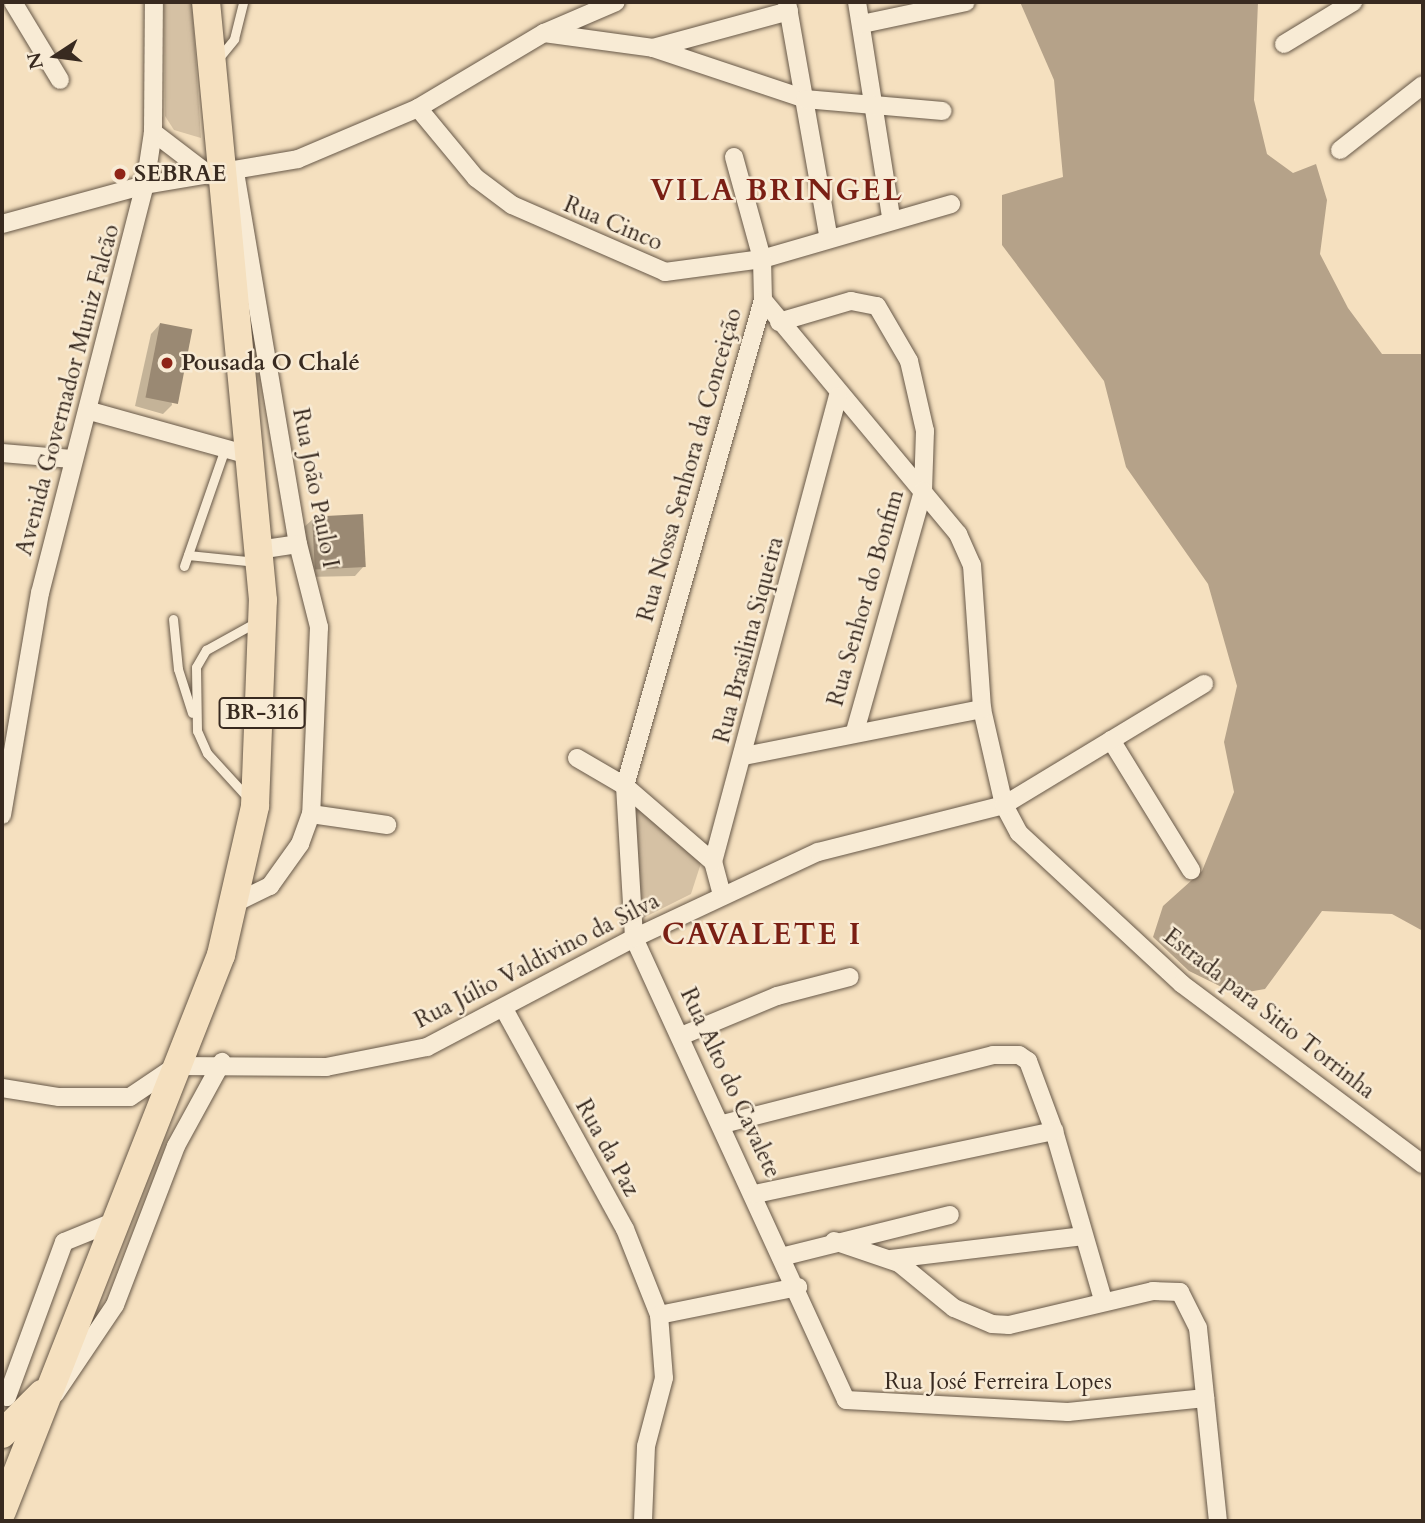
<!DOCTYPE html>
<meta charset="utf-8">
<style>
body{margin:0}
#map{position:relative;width:1425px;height:1523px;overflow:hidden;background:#f5e0bf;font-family:Cardo,serif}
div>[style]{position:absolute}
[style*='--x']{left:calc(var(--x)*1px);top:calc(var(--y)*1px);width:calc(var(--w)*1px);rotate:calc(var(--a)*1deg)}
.green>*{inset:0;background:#d5c1a4}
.water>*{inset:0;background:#b5a289}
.shadow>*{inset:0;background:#0003}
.building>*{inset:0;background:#9a8973;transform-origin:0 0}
.roads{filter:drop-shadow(0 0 2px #675848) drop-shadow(0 0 2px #675848)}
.service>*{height:9px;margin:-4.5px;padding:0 4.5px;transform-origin:4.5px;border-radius:4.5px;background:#f8ebd5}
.minor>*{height:18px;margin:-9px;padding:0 9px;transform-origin:9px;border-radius:9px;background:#f8ebd5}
.trunk>*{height:28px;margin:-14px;padding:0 14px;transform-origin:14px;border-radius:14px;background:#f5e0bf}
.dots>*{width:19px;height:19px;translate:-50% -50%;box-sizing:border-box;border:4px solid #f8ebd5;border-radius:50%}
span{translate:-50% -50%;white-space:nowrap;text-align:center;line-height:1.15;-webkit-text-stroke:5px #f8ebd5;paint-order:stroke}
.shield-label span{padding:2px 5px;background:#f8ebd5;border:2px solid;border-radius:5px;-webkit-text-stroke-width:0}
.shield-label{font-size:21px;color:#382a20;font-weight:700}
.poi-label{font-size:23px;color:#382a20;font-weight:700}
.left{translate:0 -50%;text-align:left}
.street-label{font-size:23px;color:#382a20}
.district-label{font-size:30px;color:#7a1f14;font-weight:700;letter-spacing:2px}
.frame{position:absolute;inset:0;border:4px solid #382a20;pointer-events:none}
.north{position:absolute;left:21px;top:21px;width:70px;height:70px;-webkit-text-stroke:5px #f8ebd5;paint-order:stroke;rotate:257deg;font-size:19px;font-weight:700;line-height:28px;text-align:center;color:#382a20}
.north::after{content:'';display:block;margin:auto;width:24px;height:32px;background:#382a20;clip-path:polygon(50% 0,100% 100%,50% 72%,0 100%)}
</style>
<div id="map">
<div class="green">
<i style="clip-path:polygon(164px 2px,192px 2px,201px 138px,174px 130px,165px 116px)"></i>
<i style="clip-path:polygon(632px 797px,702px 860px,691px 894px,639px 920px)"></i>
</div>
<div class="water">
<i style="clip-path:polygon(1020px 2px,1258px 2px,1254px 100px,1267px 154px,1293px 173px,1316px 164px,1327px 200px,1320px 254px,1348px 308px,1382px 354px,1423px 354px,1423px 931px,1392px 914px,1322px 911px,1265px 989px,1236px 994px,1189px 971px,1153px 937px,1163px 906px,1202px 871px,1234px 792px,1224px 742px,1237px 686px,1208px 584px,1126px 467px,1104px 381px,1002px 245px,1002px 195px,1063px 177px,1054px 80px)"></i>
</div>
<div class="shadow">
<i style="clip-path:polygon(160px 324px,172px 405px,163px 414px,135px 406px,151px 334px)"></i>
<i style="clip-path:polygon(313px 519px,364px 566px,355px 576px,305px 577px,303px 528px)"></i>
</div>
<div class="building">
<i style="left:160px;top:323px;width:33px;height:76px;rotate:11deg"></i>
<i style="left:363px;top:514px;width:53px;height:51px;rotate:87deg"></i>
</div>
<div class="roads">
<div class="service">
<i style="--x:218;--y:59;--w:26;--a:-51"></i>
<i style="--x:234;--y:39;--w:38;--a:-76"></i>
<i style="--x:188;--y:555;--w:69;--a:5.8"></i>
<i style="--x:184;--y:566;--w:125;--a:-70.8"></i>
<i style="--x:173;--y:619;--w:50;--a:84.3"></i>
<i style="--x:178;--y:669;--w:46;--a:72.3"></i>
<i style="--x:249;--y:799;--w:62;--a:-132.4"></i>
<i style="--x:207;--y:753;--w:24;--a:-114"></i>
<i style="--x:197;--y:731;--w:64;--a:-90.9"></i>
<i style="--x:196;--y:667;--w:20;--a:-60"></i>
<i style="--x:206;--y:650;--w:60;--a:-29.1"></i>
</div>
<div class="minor">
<i style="--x:13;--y:2;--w:91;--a:58.9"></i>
<i style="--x:787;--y:2;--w:237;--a:80"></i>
<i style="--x:857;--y:2;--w:218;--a:81"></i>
<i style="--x:862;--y:24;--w:106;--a:-11.9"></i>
<i style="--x:544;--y:33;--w:110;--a:7.8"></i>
<i style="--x:653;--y:48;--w:160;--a:18.5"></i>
<i style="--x:805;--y:99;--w:138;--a:5"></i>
<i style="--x:1284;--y:44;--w:81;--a:-31.3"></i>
<i style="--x:653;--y:48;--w:141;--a:-15.2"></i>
<i style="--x:418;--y:108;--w:91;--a:50.4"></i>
<i style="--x:476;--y:178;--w:45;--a:36.9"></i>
<i style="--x:512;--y:205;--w:167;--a:23.6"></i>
<i style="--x:665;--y:272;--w:98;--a:-7.6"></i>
<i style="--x:762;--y:259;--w:197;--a:-16.2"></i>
<i style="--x:153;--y:132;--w:71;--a:37.5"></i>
<i style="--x:1340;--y:150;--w:105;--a:-38.1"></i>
<i style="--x:734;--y:157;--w:106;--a:74.6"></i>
<i style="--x:762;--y:259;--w:41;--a:88.6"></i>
<i style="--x:763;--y:300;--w:505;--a:105.85"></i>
<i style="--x:625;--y:786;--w:152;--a:86.6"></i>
<i style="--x:634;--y:938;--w:508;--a:65.35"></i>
<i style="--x:846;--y:1400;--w:222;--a:3.1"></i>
<i style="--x:1068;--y:1412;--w:138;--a:-5.8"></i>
<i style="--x:235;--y:172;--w:377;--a:80.4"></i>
<i style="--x:298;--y:544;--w:86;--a:75.8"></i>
<i style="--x:319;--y:627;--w:187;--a:92.4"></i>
<i style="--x:2;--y:224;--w:148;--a:-15.3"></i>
<i style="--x:145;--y:185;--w:155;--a:-9.6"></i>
<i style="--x:298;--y:159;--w:130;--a:-23"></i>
<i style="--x:418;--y:108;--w:147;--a:-30.8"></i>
<i style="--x:544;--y:33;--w:78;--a:-23.3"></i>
<i style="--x:763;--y:300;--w:305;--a:50.2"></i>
<i style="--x:958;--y:534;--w:34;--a:66"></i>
<i style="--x:972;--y:565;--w:144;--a:86"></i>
<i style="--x:982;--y:709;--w:98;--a:77.1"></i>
<i style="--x:1004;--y:805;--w:32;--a:62"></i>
<i style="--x:1019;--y:833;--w:222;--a:42.8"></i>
<i style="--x:1182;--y:984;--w:301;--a:36.8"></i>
<i style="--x:779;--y:322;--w:75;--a:-16.3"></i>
<i style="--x:851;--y:301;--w:26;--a:11"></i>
<i style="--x:877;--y:306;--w:64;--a:59.8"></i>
<i style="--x:909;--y:361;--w:72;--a:77.1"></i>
<i style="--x:925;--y:431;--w:60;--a:91.9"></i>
<i style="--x:923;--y:491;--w:249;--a:105.8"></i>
<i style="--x:90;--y:411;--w:165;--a:15.5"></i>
<i style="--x:2;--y:453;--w:70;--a:4.9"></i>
<i style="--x:258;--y:550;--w:40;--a:-8.5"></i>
<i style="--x:1111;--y:740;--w:153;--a:58.4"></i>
<i style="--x:744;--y:756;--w:243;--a:-11.2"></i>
<i style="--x:577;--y:758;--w:56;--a:30.3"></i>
<i style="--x:625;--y:786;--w:116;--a:40.8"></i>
<i style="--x:2;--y:815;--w:225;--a:-80.3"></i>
<i style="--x:40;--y:593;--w:421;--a:-75.6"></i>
<i style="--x:145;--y:185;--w:54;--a:-81.4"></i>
<i style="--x:153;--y:132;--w:130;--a:-89.6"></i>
<i style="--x:722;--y:895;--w:34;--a:-105"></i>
<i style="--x:713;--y:862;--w:482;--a:-75"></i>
<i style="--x:237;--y:902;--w:37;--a:-26"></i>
<i style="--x:270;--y:886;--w:52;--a:-54.5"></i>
<i style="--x:300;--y:844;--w:32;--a:-70"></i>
<i style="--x:311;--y:814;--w:77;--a:8.2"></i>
<i style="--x:504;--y:1009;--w:251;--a:61.2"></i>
<i style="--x:625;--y:1229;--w:92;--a:68.4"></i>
<i style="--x:659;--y:1315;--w:63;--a:85.5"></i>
<i style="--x:664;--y:1378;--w:70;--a:104.8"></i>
<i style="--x:646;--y:1446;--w:75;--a:92.3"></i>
<i style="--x:681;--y:1036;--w:104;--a:-22.6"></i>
<i style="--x:777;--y:996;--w:75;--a:-14.6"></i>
<i style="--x:2;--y:1088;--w:58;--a:9"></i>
<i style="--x:59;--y:1097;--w:71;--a:0"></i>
<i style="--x:130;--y:1097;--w:55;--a:-34"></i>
<i style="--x:176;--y:1066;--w:150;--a:0.4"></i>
<i style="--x:326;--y:1067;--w:103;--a:-11.2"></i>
<i style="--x:427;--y:1047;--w:234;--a:-27.8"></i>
<i style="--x:634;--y:938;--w:203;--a:-25.1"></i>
<i style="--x:818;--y:852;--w:192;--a:-14.2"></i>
<i style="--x:1004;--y:805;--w:234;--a:-31.2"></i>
<i style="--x:723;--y:1124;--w:279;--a:-14.3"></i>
<i style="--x:993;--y:1055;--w:26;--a:0"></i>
<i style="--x:1019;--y:1055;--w:11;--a:34"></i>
<i style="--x:1028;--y:1061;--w:75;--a:69.6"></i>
<i style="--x:1054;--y:1131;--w:176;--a:73.8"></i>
<i style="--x:755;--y:1194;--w:306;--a:-11.9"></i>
<i style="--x:834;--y:1241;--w:69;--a:18.7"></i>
<i style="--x:899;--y:1263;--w:71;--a:39.3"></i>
<i style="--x:954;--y:1308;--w:41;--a:22.8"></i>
<i style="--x:992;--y:1324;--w:17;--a:3"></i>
<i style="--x:1009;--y:1325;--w:148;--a:-13.3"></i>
<i style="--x:1153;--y:1291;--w:27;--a:2"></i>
<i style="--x:1180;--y:1292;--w:40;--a:63.4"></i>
<i style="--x:1198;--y:1328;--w:194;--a:84.1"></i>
<i style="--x:781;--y:1257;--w:174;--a:-14"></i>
<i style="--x:891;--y:1259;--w:194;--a:-6.8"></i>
<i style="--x:659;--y:1315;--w:142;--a:-11.4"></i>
<i style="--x:55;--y:1394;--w:107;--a:-56"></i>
<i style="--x:115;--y:1305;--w:170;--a:-69"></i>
<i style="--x:176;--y:1146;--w:96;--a:-61.3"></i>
<i style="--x:7;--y:1397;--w:165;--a:-69.8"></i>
<i style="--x:64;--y:1242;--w:58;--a:-22.2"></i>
</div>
<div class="trunk">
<i style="--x:2;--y:1434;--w:57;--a:-45"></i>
<i style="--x:2;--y:1511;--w:598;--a:-68.5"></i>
<i style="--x:221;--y:955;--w:153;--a:-77.1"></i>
<i style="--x:255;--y:806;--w:206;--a:-87.8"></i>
<i style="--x:263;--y:600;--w:601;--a:-95.44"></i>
</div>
</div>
<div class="dots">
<i style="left:120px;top:174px;background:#8f2418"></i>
<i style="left:167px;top:363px;background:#8f2418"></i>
</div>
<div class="shield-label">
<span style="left:262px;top:713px">BR-316</span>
</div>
<div class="poi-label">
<span class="left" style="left:134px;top:174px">SEBRAE</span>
<span class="left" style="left:181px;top:363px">Pousada O Chalé</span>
</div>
<div class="street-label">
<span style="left:613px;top:224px;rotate:23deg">Rua Cinco</span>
<span style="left:68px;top:390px;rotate:-75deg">Avenida Governador Muniz Falcão</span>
<span style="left:690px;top:465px;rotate:-74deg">Rua Nossa Senhora da Conceição</span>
<span style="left:315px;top:488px;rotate:79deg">Rua João Paulo I</span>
<span style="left:866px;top:598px;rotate:-74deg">Rua Senhor do Bonfim</span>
<span style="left:749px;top:640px;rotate:-75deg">Rua Brasilina Siqueira</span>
<span style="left:537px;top:961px;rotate:-27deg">Rua Júlio Valdivino da Silva</span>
<span style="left:1269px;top:1014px;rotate:38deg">Estrada para Sitio Torrinha</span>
<span style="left:730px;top:1083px;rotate:65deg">Rua Alto do Cavalete</span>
<span style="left:607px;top:1148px;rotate:61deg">Rua da Paz</span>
<span style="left:998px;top:1382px">Rua José Ferreira Lopes</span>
</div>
<div class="district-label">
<span style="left:777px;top:191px">VILA BRINGEL</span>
<span style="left:762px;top:935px">CAVALETE I</span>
</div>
<div class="frame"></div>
<div class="north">N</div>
</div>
